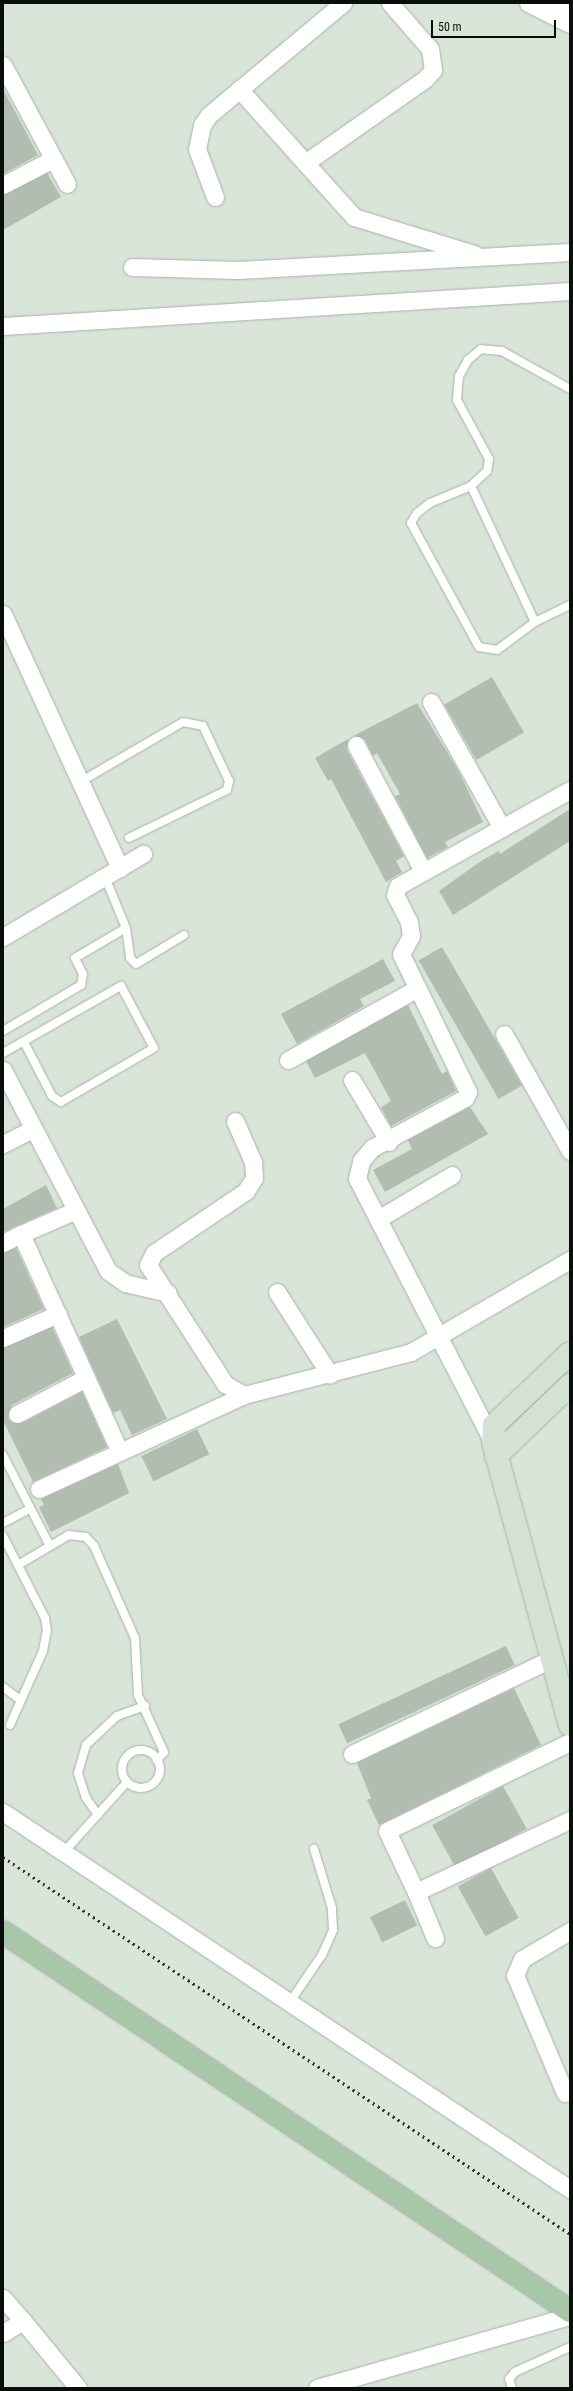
<!DOCTYPE html>
<style>
body{margin:0}
#map{position:relative;width:573px;height:2391px;overflow:hidden;background:#dae5d9;font-family:"Roboto Condensed",sans-serif}
div>[style]{position:absolute}
[style*='--x']{left:calc(var(--x)*1px);top:calc(var(--y)*1px);width:calc(var(--w)*1px);rotate:calc(var(--a)*1deg)}
.building>*{inset:0;background:#b2bdb2;transform-origin:0 0}
.roads{filter:drop-shadow(0 0 1px #a8b3a8) drop-shadow(0 0 1px #a8b3a8)}
.lane>*{height:8px;margin:-4px;padding:0 4px;transform-origin:4px;border-radius:4px;background:#fff}
.lane>.ring{margin:-4px;padding:0;box-sizing:content-box;background:none;border:8px solid #fff;border-radius:50%}
.street>*{height:17px;margin:-8.5px;padding:0 8.5px;transform-origin:8.5px;border-radius:8.5px;background:#fff}
.secondary>*{height:22px;margin:-11px;padding:0 11px;transform-origin:11px;border-radius:11px;background:#d4e2d4}
.primary>*{height:22px;margin:-11px;padding:0 11px;transform-origin:11px;border-radius:11px;background:#a8c6a8}
.rail>*{height:3px;margin-top:-1.5px;transform-origin:0;background:repeating-linear-gradient(90deg,#2d322d 0 2px,transparent 0 6px)}
span{translate:-50% -50%;white-space:nowrap;text-align:center;line-height:1.15;-webkit-text-stroke:3px #dae5d9;paint-order:stroke}
.frame{position:absolute;inset:0;border:4px solid #0a0e0a;pointer-events:none}
.scale{position:absolute;left:431px;top:20px;width:125px;height:18px;box-sizing:border-box;border:2px solid #0a0e0a;border-top:0;padding-left:5px;font-size:12px;line-height:14px;white-space:nowrap;color:#0a0e0a;-webkit-text-stroke:3px #dae5d9;paint-order:stroke}
</style>
<div id="map">
<div class="building">
<i style="clip-path:polygon(3px 89px,38px 155px,3px 174px)"></i>
<i style="clip-path:polygon(47px 173px,61px 197px,3px 230px,3px 195px)"></i>
<i style="left:492px;top:677px;width:64px;height:55px;rotate:60deg"></i>
<i style="clip-path:polygon(417px 703px,458px 770px,483px 822px,445px 842px,448px 847px,427px 858px,395px 796px,400px 794px,377px 753px,373px 756px,365px 740px,355px 735px)"></i>
<i style="clip-path:polygon(348px 739px,347px 750px,404px 856px,396px 861px,402px 872px,386px 882px,331px 779px,328px 781px,315px 758px)"></i>
<i style="clip-path:polygon(570px 809px,570px 841px,453px 915px,439px 891px,481px 861px,499px 851px,500px 854px)"></i>
<i style="left:442px;top:947px;width:160px;height:27px;rotate:60deg"></i>
<i style="clip-path:polygon(383px 959px,395px 981px,360px 999px,364px 1006px,297px 1044px,281px 1014px)"></i>
<i style="clip-path:polygon(408px 1005px,442px 1074px,447px 1071px,456px 1091px,391px 1126px,381px 1107px,391px 1101px,365px 1053px,315px 1078px,306px 1061px)"></i>
<i style="clip-path:polygon(470px 1107px,488px 1134px,385px 1192px,373px 1170px,412px 1149px,408px 1140px)"></i>
<i style="clip-path:polygon(46px 1185px,57px 1208px,3px 1232px,3px 1209px)"></i>
<i style="clip-path:polygon(16px 1248px,44px 1309px,3px 1327px,3px 1253px)"></i>
<i style="clip-path:polygon(117px 1319px,167px 1419px,132px 1435px,120px 1410px,113px 1413px,79px 1337px)"></i>
<i style="clip-path:polygon(52px 1327px,73px 1373px,12px 1405px,8px 1418px,12px 1423px,22px 1423px,82px 1392px,107px 1447px,33px 1482px,3px 1420px,3px 1348px)"></i>
<i style="left:197px;top:1429px;width:28px;height:62px;rotate:64deg"></i>
<i style="clip-path:polygon(118px 1464px,129px 1493px,51px 1532px,39px 1507px,44px 1505px,41px 1499px)"></i>
<i style="left:506px;top:1646px;width:21px;height:185px;rotate:65deg"></i>
<i style="clip-path:polygon(514px 1688px,541px 1745px,379px 1825px,367px 1800px,371px 1798px,357px 1763px)"></i>
<i style="left:503px;top:1786px;width:49px;height:81px;rotate:61deg"></i>
<i style="left:491px;top:1868px;width:57px;height:38px;rotate:61deg"></i>
<i style="left:405px;top:1900px;width:28px;height:39px;rotate:64deg"></i>
</div>
<div class="roads">
<div class="lane">
<i style="--x:570;--y:389;--w:78;--a:-150.8"></i>
<i style="--x:502;--y:351;--w:21;--a:-175"></i>
<i style="--x:481;--y:349;--w:17;--a:140"></i>
<i style="--x:468;--y:360;--w:18;--a:119"></i>
<i style="--x:459;--y:376;--w:24;--a:95"></i>
<i style="--x:457;--y:400;--w:67;--a:61.5"></i>
<i style="--x:489;--y:459;--w:12;--a:99"></i>
<i style="--x:487;--y:471;--w:22;--a:137"></i>
<i style="--x:471;--y:486;--w:44;--a:157.5"></i>
<i style="--x:430;--y:503;--w:16;--a:142"></i>
<i style="--x:417;--y:513;--w:12;--a:121"></i>
<i style="--x:411;--y:523;--w:141;--a:61.3"></i>
<i style="--x:479;--y:647;--w:18;--a:9"></i>
<i style="--x:497;--y:650;--w:47;--a:-36.4"></i>
<i style="--x:535;--y:622;--w:39;--a:-26"></i>
<i style="--x:471;--y:486;--w:150;--a:64.8"></i>
<i style="--x:80;--y:782;--w:119;--a:-30.2"></i>
<i style="--x:183;--y:722;--w:20;--a:11"></i>
<i style="--x:203;--y:726;--w:61;--a:64.7"></i>
<i style="--x:229;--y:781;--w:9;--a:103"></i>
<i style="--x:227;--y:790;--w:109;--a:153.9"></i>
<i style="--x:126;--y:928;--w:30;--a:82"></i>
<i style="--x:130;--y:958;--w:8;--a:45"></i>
<i style="--x:136;--y:964;--w:56;--a:-31.1"></i>
<i style="--x:3;--y:1031;--w:91;--a:-30.5"></i>
<i style="--x:81;--y:985;--w:11;--a:-80"></i>
<i style="--x:83;--y:974;--w:18;--a:-117"></i>
<i style="--x:75;--y:958;--w:59;--a:-30.5"></i>
<i style="--x:126;--y:928;--w:55;--a:-112.4"></i>
<i style="--x:3;--y:1053;--w:136;--a:-29.6"></i>
<i style="--x:121;--y:986;--w:70;--a:62"></i>
<i style="--x:154;--y:1048;--w:108;--a:149.9"></i>
<i style="--x:61;--y:1102;--w:11;--a:-146"></i>
<i style="--x:52;--y:1096;--w:61;--a:-117.4"></i>
<i style="--x:3;--y:1455;--w:102;--a:62.7"></i>
<i style="--x:3;--y:1523;--w:30;--a:-28"></i>
<i style="--x:3;--y:1536;--w:92;--a:62.9"></i>
<i style="--x:45;--y:1618;--w:12;--a:81"></i>
<i style="--x:47;--y:1630;--w:21;--a:101"></i>
<i style="--x:43;--y:1651;--w:81;--a:114"></i>
<i style="--x:18;--y:1565;--w:59;--a:-30.5"></i>
<i style="--x:69;--y:1535;--w:17;--a:7"></i>
<i style="--x:86;--y:1537;--w:12;--a:48"></i>
<i style="--x:94;--y:1546;--w:101;--a:66"></i>
<i style="--x:135;--y:1638;--w:57;--a:87"></i>
<i style="--x:138;--y:1695;--w:63;--a:65.5"></i>
<i style="--x:164;--y:1752;--w:11;--a:131"></i>
<i style="--x:3;--y:1687;--w:21;--a:37"></i>
<i class="ring" style="left:122px;top:1750px;width:30px;height:30px"></i>
<i style="--x:98;--y:1815;--w:21;--a:-125"></i>
<i style="--x:86;--y:1798;--w:26;--a:-108"></i>
<i style="--x:78;--y:1773;--w:29;--a:-74"></i>
<i style="--x:86;--y:1745;--w:42;--a:-43.1"></i>
<i style="--x:117;--y:1716;--w:30;--a:-20"></i>
<i style="--x:64;--y:1852;--w:94;--a:-48"></i>
<i style="--x:290;--y:2002;--w:57;--a:-55.8"></i>
<i style="--x:322;--y:1955;--w:27;--a:-66"></i>
<i style="--x:333;--y:1930;--w:22;--a:-93"></i>
<i style="--x:332;--y:1908;--w:62;--a:-107"></i>
<i style="--x:512;--y:2388;--w:9;--a:-108"></i>
<i style="--x:509;--y:2379;--w:9;--a:-49"></i>
<i style="--x:515;--y:2372;--w:60;--a:-24.4"></i>
</div>
<div class="street">
<i style="--x:528;--y:3;--w:47;--a:26.6"></i>
<i style="--x:556;--y:3;--w:16;--a:27"></i>
<i style="--x:3;--y:65;--w:135;--a:61.7"></i>
<i style="--x:239;--y:89;--w:172;--a:48.1"></i>
<i style="--x:354;--y:217;--w:126;--a:17.1"></i>
<i style="--x:305;--y:163;--w:146;--a:-35"></i>
<i style="--x:425;--y:79;--w:12;--a:-48"></i>
<i style="--x:433;--y:70;--w:21;--a:-98"></i>
<i style="--x:430;--y:49;--w:61;--a:-131"></i>
<i style="--x:3;--y:185;--w:56;--a:-27.5"></i>
<i style="--x:215;--y:197;--w:51;--a:-110.6"></i>
<i style="--x:197;--y:149;--w:25;--a:-78"></i>
<i style="--x:202;--y:125;--w:12;--a:-55"></i>
<i style="--x:209;--y:115;--w:175;--a:-39.9"></i>
<i style="--x:132;--y:267;--w:106;--a:1.6"></i>
<i style="--x:238;--y:270;--w:332;--a:-3.1"></i>
<i style="--x:3;--y:326;--w:568;--a:-3.53"></i>
<i style="--x:3;--y:614;--w:280;--a:65.3"></i>
<i style="--x:431;--y:702;--w:145;--a:60.6"></i>
<i style="--x:356;--y:745;--w:143;--a:62"></i>
<i style="--x:3;--y:937;--w:163;--a:-30.7"></i>
<i style="--x:504;--y:1034;--w:134;--a:60.6"></i>
<i style="--x:288;--y:1060;--w:146;--a:-29"></i>
<i style="--x:3;--y:1070;--w:227;--a:62.4"></i>
<i style="--x:108;--y:1271;--w:21;--a:35"></i>
<i style="--x:125;--y:1283;--w:44;--a:13.1"></i>
<i style="--x:352;--y:1080;--w:72;--a:59.2"></i>
<i style="--x:235;--y:1121;--w:45;--a:66.3"></i>
<i style="--x:253;--y:1162;--w:16;--a:86"></i>
<i style="--x:254;--y:1178;--w:15;--a:122"></i>
<i style="--x:246;--y:1191;--w:111;--a:146"></i>
<i style="--x:154;--y:1253;--w:13;--a:117"></i>
<i style="--x:148;--y:1265;--w:142;--a:57.1"></i>
<i style="--x:225;--y:1384;--w:22;--a:30"></i>
<i style="--x:3;--y:1144;--w:34;--a:-27"></i>
<i style="--x:74;--y:1211;--w:58;--a:156.5"></i>
<i style="--x:21;--y:1234;--w:239;--a:65.6"></i>
<i style="--x:378;--y:1219;--w:86;--a:-30.7"></i>
<i style="--x:3;--y:1243;--w:20;--a:-27"></i>
<i style="--x:277;--y:1292;--w:98;--a:57.4"></i>
<i style="--x:3;--y:1338;--w:60;--a:-23.6"></i>
<i style="--x:17;--y:1414;--w:78;--a:-27.6"></i>
<i style="--x:493;--y:1442;--w:296;--a:-117.3"></i>
<i style="--x:357;--y:1179;--w:18;--a:-77"></i>
<i style="--x:361;--y:1161;--w:17;--a:-50"></i>
<i style="--x:372;--y:1148;--w:106;--a:-28.3"></i>
<i style="--x:465;--y:1098;--w:7;--a:-63"></i>
<i style="--x:468;--y:1092;--w:153;--a:-115.9"></i>
<i style="--x:401;--y:954;--w:21;--a:-61"></i>
<i style="--x:411;--y:936;--w:14;--a:-98"></i>
<i style="--x:409;--y:922;--w:30;--a:-117"></i>
<i style="--x:395;--y:895;--w:9;--a:-72"></i>
<i style="--x:398;--y:886;--w:197;--a:-29.2"></i>
<i style="--x:39;--y:1489;--w:226;--a:-24.6"></i>
<i style="--x:244;--y:1395;--w:172;--a:-14.4"></i>
<i style="--x:411;--y:1352;--w:184;--a:-30.1"></i>
<i style="--x:570;--y:1742;--w:203;--a:154.1"></i>
<i style="--x:387;--y:1831;--w:68;--a:64.6"></i>
<i style="--x:416;--y:1892;--w:170;--a:-25.1"></i>
<i style="--x:352;--y:1754;--w:218;--a:-25.5"></i>
<i style="--x:3;--y:1812;--w:681;--a:33.62"></i>
<i style="--x:416;--y:1892;--w:50;--a:67.6"></i>
<i style="--x:565;--y:2093;--w:128;--a:-113"></i>
<i style="--x:515;--y:1975;--w:17;--a:-66"></i>
<i style="--x:522;--y:1959;--w:56;--a:-30.3"></i>
<i style="--x:3;--y:2298;--w:30;--a:49"></i>
<i style="--x:23;--y:2321;--w:23;--a:149"></i>
<i style="--x:23;--y:2321;--w:87;--a:50.6"></i>
<i style="--x:317;--y:2388;--w:263;--a:-15.9"></i>
</div>
<div class="secondary">
<i style="--x:570;--y:1353;--w:105;--a:136.5"></i>
<i style="--x:494;--y:1425;--w:17;--a:93"></i>
<i style="--x:493;--y:1442;--w:293;--a:74.8"></i>
<i style="--x:496;--y:1456;--w:103;--a:-43.8"></i>
</div>
<div class="primary">
<i style="--x:3;--y:1932;--w:682;--a:33.76"></i>
</div>
</div>
<div class="rail">
<i style="--x:3;--y:1857;--w:681;--a:33.62"></i>
</div>
<div class="frame"></div>
<div class="scale">50 m</div>
</div>
